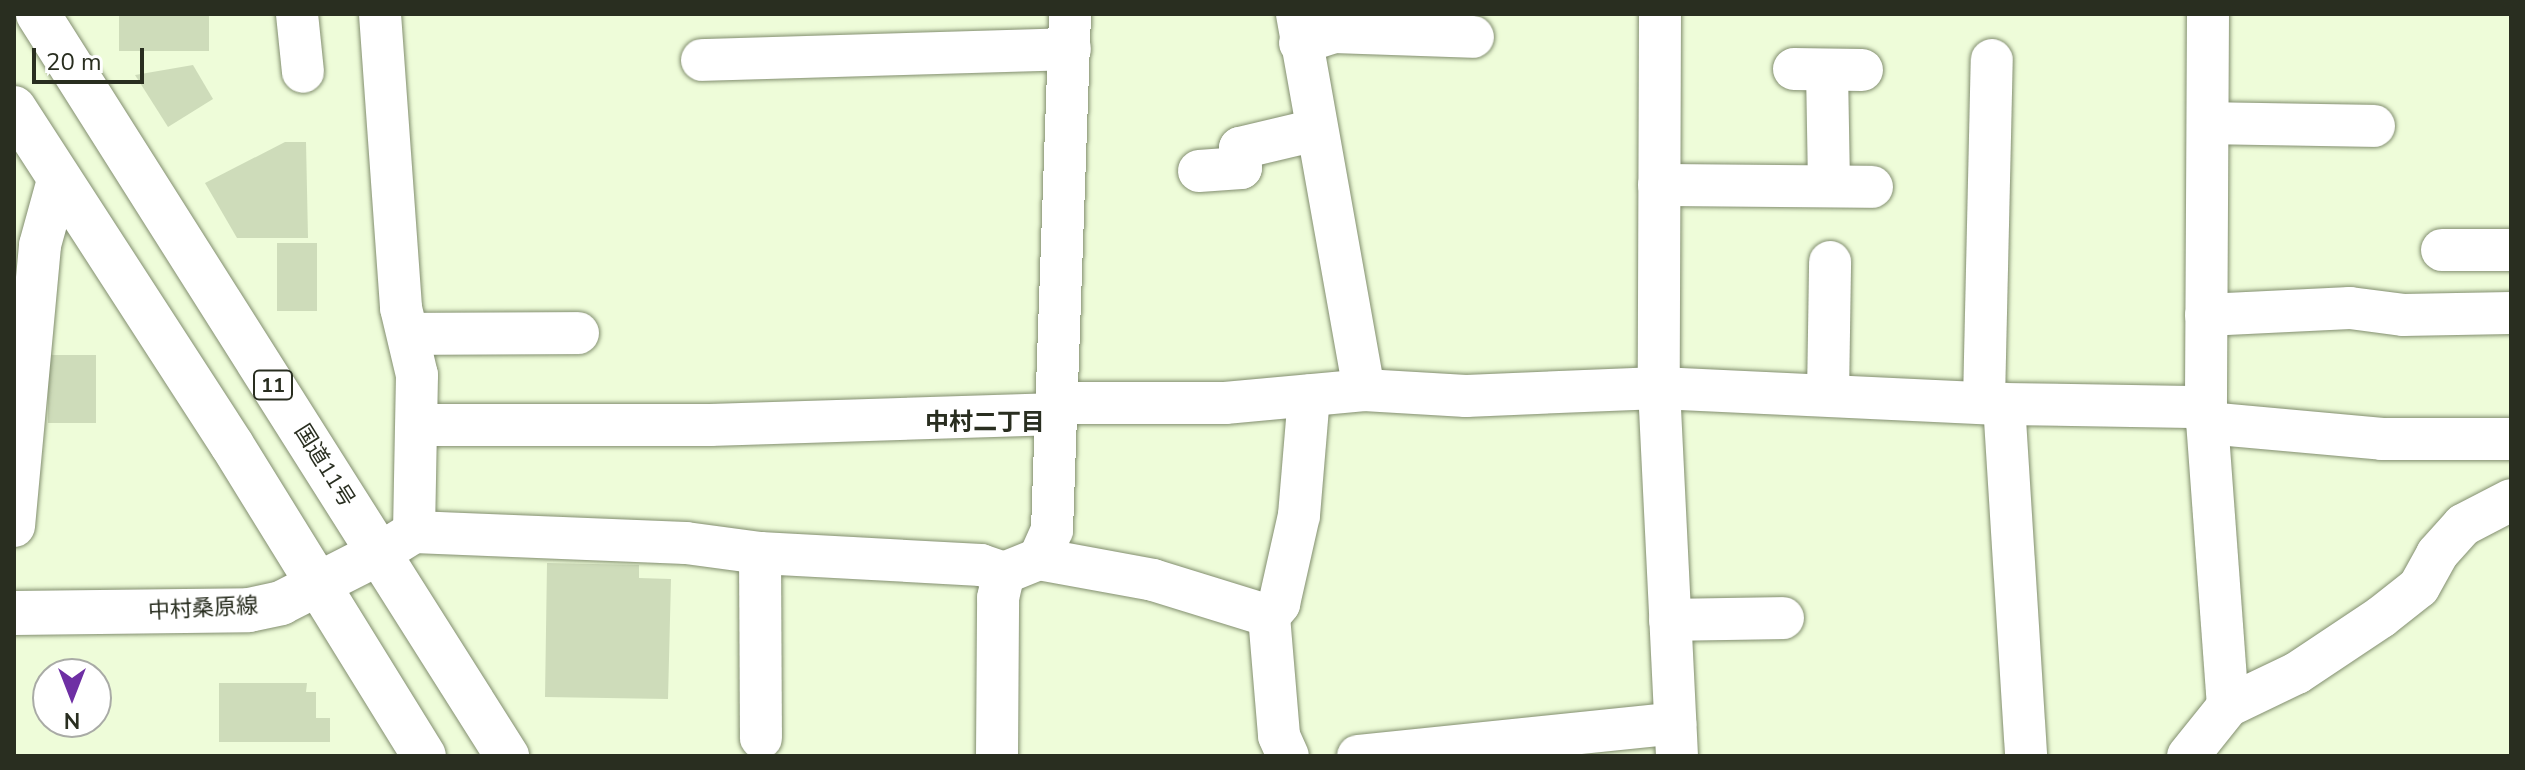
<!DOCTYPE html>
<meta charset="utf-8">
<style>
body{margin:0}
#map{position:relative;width:2525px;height:770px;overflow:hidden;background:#eefcd9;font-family:"Nunito Sans","Noto Sans JP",sans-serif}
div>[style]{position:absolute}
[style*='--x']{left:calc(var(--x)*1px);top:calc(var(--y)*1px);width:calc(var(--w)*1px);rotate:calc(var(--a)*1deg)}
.building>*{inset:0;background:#cedcba;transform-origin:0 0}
.roads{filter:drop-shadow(0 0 2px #828e6f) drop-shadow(0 0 2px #828e6f)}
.minor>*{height:42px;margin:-21px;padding:0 21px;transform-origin:21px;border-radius:21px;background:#fff}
.tertiary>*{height:44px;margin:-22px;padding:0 22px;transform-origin:22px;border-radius:22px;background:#fff}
.trunk>*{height:44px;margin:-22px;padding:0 22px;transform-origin:22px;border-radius:22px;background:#fff}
span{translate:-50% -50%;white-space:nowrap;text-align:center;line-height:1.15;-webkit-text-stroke:6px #fff;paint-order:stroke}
.shield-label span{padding:2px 6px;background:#fff;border:2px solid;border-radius:6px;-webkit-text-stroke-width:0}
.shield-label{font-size:20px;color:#292e20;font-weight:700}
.street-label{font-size:22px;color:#292e20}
.neighbourhood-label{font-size:24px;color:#292e20;font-weight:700}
.frame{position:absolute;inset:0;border:16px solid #292e20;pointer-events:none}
.north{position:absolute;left:32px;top:658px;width:80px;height:80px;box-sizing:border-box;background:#fff;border:2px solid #a9aba6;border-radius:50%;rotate:180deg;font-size:22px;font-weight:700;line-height:32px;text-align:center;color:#292e20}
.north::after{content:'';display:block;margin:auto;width:28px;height:36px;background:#6e2fa4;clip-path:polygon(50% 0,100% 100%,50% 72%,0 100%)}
.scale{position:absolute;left:32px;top:48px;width:112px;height:36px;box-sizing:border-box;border:4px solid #292e20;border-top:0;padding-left:10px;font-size:24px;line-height:28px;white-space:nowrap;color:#292e20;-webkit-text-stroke:6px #fff;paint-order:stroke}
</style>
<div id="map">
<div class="building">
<i style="left:119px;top:14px;width:90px;height:37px"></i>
<i style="clip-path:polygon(193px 65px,213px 99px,168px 127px,135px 75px)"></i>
<i style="clip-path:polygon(285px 142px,306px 142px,308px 238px,237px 238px,205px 183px)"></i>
<i style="left:277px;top:243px;width:40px;height:68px"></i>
<i style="left:48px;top:355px;width:48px;height:68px"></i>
<i style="clip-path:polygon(547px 563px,639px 565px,639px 578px,671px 579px,668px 699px,545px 697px)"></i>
<i style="clip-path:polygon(219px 683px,307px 683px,306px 692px,316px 692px,316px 718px,330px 718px,330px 742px,219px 742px)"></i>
</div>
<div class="roads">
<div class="minor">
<i style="--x:297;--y:14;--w:58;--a:84.1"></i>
<i style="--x:380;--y:14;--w:295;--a:85.9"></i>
<i style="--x:401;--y:308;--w:69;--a:76.6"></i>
<i style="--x:417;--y:375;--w:157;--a:91.1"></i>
<i style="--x:414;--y:532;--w:26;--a:148"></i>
<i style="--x:1297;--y:14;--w:382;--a:79.9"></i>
<i style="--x:1660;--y:14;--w:374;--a:90.2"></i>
<i style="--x:1659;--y:388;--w:368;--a:87.2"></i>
<i style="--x:2208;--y:14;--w:393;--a:90.3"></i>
<i style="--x:2206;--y:407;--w:300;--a:85.8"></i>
<i style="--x:1300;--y:43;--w:35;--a:-18"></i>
<i style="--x:1333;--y:32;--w:140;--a:2"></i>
<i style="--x:702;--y:60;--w:368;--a:-1.7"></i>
<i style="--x:1794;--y:69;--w:68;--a:0.8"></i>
<i style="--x:1827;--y:70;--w:116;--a:89"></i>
<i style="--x:2208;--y:123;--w:166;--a:1"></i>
<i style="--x:1199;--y:171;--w:42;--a:-4.1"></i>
<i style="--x:1241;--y:168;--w:20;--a:-93"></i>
<i style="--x:1240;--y:148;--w:78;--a:-13.3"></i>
<i style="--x:1659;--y:185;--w:213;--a:0.5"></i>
<i style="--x:2442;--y:250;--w:69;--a:0"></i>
<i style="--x:2206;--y:315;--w:144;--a:-2.8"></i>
<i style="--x:2350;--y:308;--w:53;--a:7.5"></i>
<i style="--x:2403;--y:315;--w:108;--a:-1.1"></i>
<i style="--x:408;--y:334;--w:170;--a:-0.3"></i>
<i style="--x:1828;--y:395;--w:133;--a:-89.1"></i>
<i style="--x:1984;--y:401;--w:341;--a:-88.7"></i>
<i style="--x:1058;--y:403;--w:167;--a:0"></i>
<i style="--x:1225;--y:403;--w:140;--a:-5.3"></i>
<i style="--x:1364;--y:390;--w:102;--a:3.4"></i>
<i style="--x:1466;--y:396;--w:193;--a:-2.4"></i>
<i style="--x:1659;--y:388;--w:345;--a:2.7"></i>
<i style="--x:2004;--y:404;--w:202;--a:0.9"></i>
<i style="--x:2004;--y:404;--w:353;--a:86.4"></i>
<i style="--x:2207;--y:423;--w:176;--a:5.2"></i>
<i style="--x:2382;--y:439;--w:129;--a:0"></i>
<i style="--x:417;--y:425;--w:293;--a:0"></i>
<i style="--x:710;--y:425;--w:348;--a:-1.8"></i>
<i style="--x:14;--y:526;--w:282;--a:-84.7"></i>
<i style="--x:40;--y:245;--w:67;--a:-74.5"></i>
<i style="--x:414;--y:532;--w:272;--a:2.3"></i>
<i style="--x:686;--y:543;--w:75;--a:7.7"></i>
<i style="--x:760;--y:553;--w:221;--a:3.1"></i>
<i style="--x:981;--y:565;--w:24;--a:19"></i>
<i style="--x:760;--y:553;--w:185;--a:89.7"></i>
<i style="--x:1039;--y:559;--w:116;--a:10.4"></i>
<i style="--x:1153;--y:580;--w:121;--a:17.2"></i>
<i style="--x:1269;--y:616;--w:16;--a:-50"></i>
<i style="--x:1279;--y:604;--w:91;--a:-77.3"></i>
<i style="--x:1299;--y:515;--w:120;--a:-85.2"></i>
<i style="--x:1269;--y:616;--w:120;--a:85.2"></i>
<i style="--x:1279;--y:736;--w:22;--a:66"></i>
<i style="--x:1670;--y:620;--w:113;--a:-1"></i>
<i style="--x:997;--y:756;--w:158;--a:-89.6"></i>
<i style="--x:998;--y:598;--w:26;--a:-77"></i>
<i style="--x:1004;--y:573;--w:38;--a:-22"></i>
<i style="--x:1039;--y:559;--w:32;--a:-66"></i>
<i style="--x:1052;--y:530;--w:516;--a:-88"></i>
<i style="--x:1358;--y:756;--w:319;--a:-5.9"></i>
<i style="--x:2188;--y:756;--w:64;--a:-51.3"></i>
<i style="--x:2228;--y:706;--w:76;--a:-25.6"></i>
<i style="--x:2297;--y:673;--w:101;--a:-33.7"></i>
<i style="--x:2381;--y:617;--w:48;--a:-38.3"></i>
<i style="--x:2419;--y:587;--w:38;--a:-61"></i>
<i style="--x:2437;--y:554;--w:39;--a:-48"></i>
<i style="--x:2463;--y:525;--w:54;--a:-27.5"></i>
</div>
<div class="tertiary">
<i style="--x:14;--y:613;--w:235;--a:-0.7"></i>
<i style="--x:249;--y:610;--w:33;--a:-12"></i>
<i style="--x:281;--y:603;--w:110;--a:-27"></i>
</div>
<div class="trunk">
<i style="--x:38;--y:14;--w:878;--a:57.7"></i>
<i style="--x:14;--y:108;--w:401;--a:57.1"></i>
<i style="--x:232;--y:445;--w:365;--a:58.3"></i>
</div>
</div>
<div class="shield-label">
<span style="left:273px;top:385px">11</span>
</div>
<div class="street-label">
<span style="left:324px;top:466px;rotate:58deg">国道11号</span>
<span style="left:203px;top:609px;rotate:-3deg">中村桑原線</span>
</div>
<div class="neighbourhood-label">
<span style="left:985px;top:423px">中村二丁目</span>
</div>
<div class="frame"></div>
<div class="north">N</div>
<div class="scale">20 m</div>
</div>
